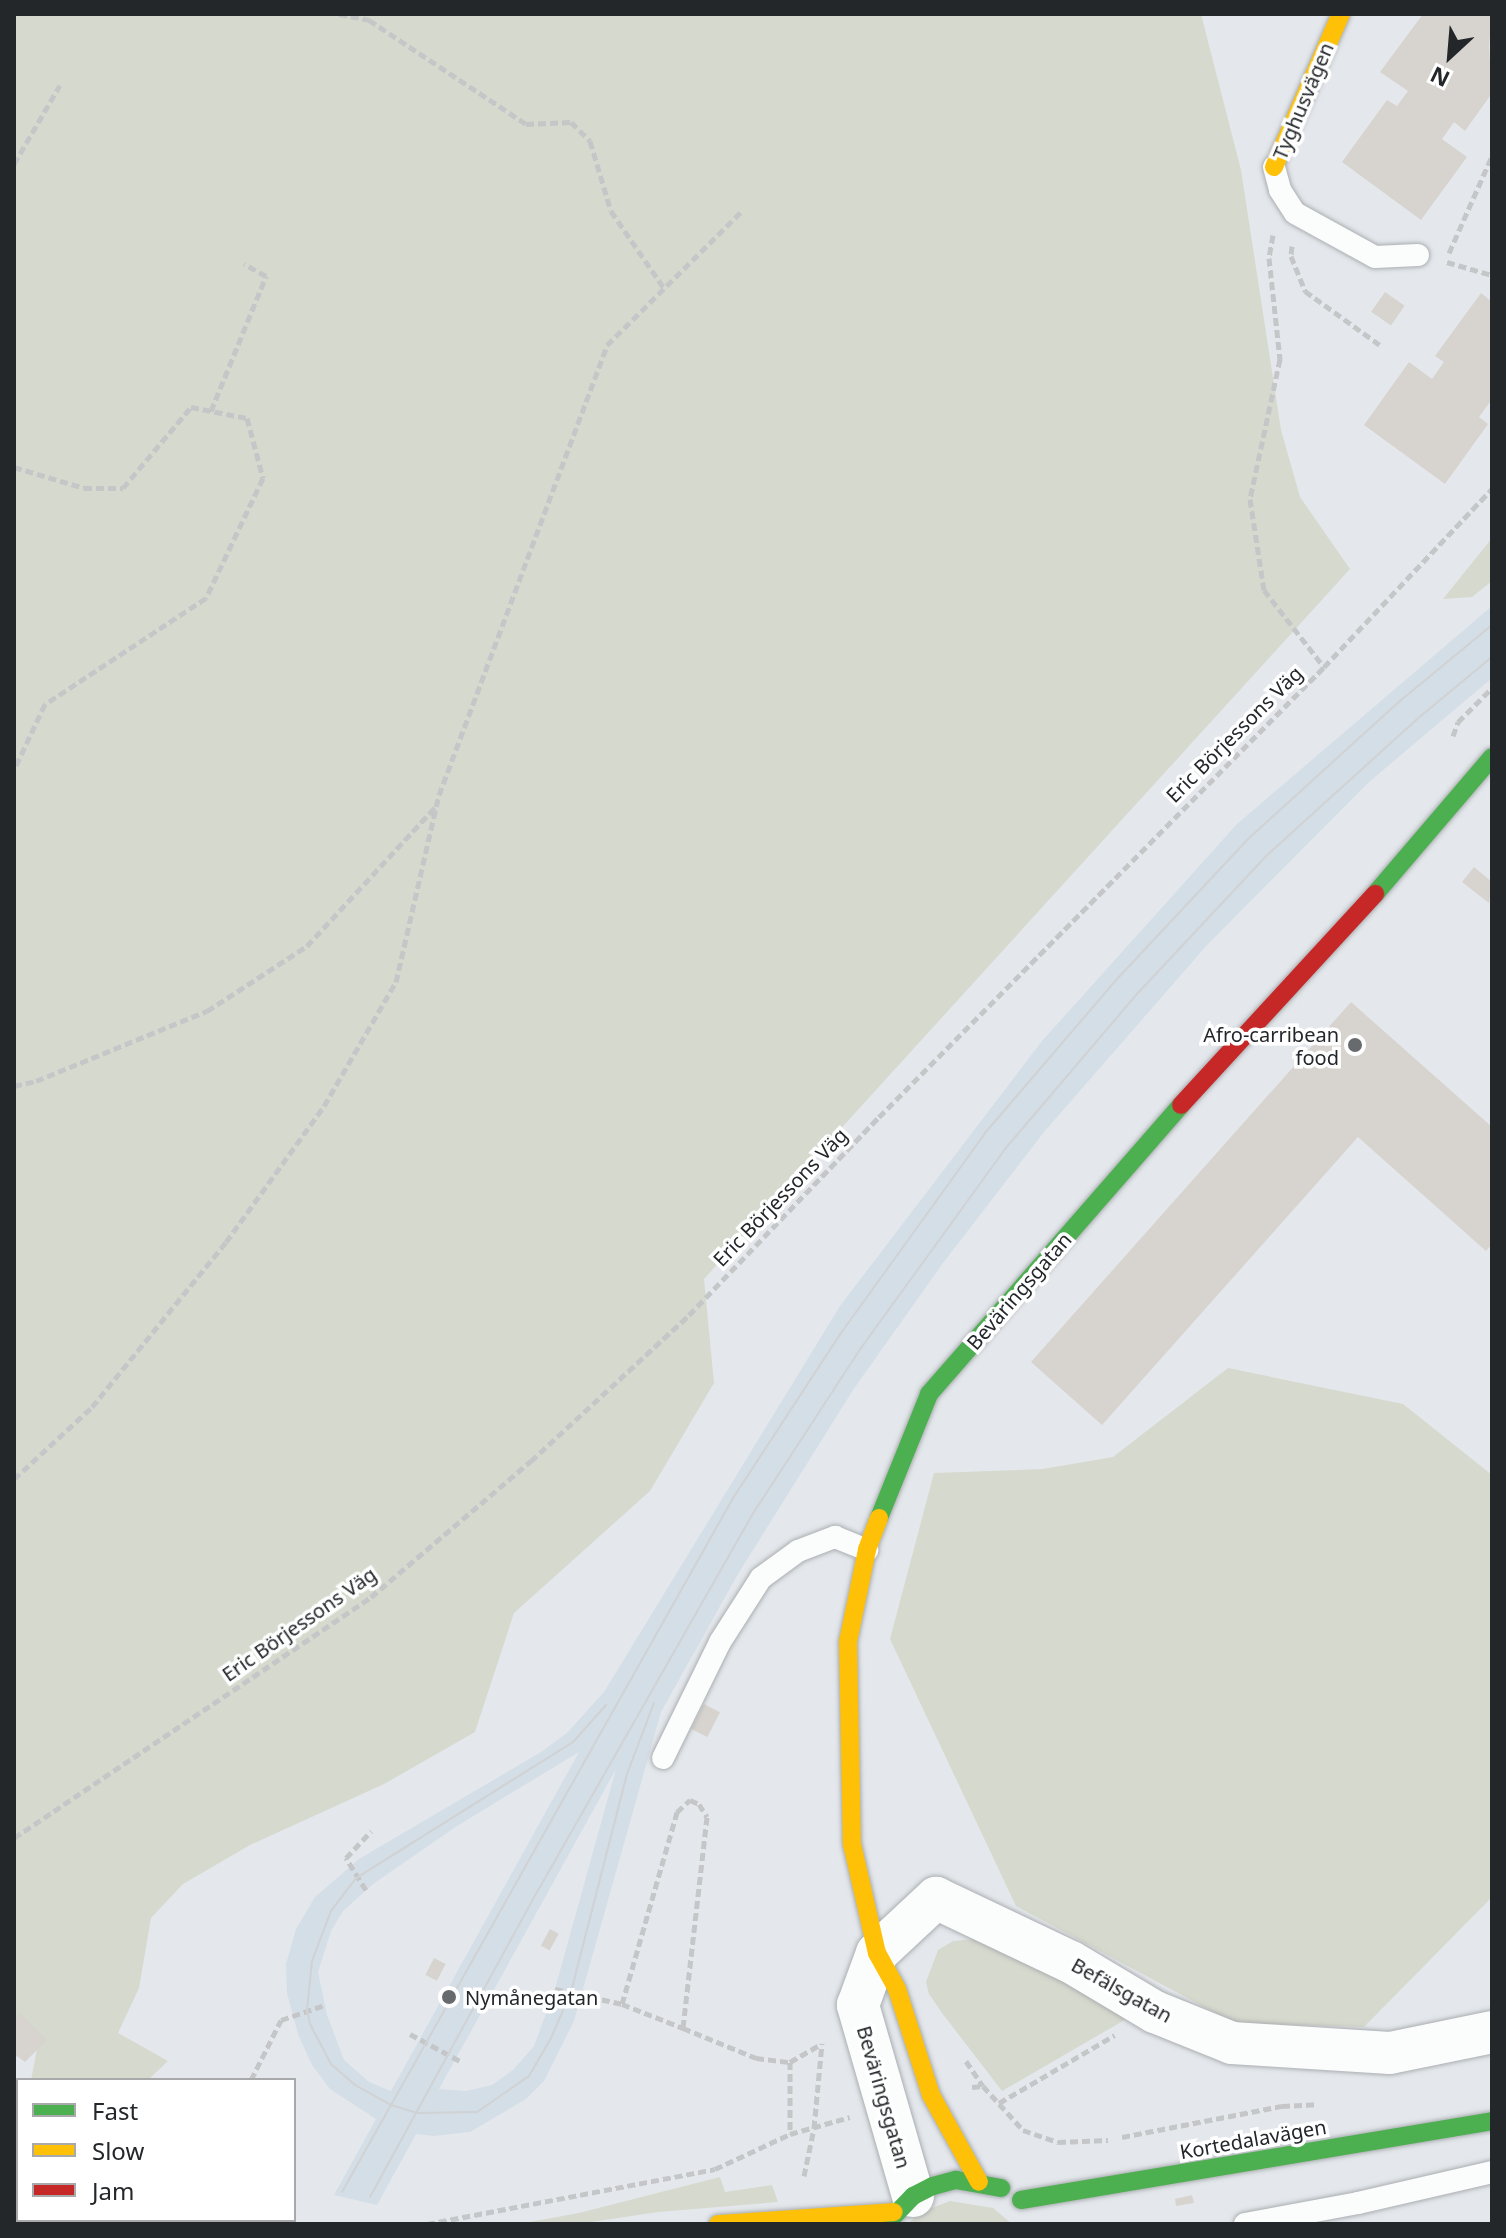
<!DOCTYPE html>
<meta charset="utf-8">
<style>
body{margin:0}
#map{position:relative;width:1506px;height:2238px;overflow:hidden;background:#e4e8ec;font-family:"Noto Sans",sans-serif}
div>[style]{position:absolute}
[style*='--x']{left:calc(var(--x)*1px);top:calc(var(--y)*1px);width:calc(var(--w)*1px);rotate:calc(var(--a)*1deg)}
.built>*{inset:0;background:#d4dee7}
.green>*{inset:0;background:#d6d9cd}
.building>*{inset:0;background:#d7d3ce;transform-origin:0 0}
.path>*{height:5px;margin-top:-2.5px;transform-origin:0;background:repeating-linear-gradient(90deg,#c5c6c8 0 8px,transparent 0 12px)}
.roads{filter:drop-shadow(0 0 2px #abaeb1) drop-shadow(0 0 2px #abaeb1)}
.lane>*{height:22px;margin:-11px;padding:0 11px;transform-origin:11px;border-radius:11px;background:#fbfcfc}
.street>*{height:42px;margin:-21px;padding:0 21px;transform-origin:21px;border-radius:21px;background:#fbfcfc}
.fast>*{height:18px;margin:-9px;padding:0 9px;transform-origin:9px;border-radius:9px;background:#4caf50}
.slow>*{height:18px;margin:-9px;padding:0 9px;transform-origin:9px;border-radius:9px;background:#ffc107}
.jam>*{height:18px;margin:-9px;padding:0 9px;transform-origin:9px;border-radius:9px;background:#c62828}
.tram>*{height:2px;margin:-1px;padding:0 1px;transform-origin:1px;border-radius:1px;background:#d0d2d3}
.dots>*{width:22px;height:22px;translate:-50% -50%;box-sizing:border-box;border:4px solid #fff;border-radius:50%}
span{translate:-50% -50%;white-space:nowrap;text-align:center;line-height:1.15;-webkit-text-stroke:7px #fff;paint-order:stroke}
.street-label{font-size:20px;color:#24272a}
.poi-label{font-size:20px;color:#24272a}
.right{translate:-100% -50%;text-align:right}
.left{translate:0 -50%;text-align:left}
.frame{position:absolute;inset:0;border:16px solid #24272a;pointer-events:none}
.legend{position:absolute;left:16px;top:2078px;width:280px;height:144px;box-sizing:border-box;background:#fff;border:2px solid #a7a9aa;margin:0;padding:10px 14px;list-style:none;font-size:24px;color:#24272a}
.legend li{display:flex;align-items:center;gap:16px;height:40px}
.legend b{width:40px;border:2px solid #a7a9aa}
.north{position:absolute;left:1410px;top:16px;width:80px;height:80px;-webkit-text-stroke:6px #fff;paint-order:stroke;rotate:206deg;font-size:22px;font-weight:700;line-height:32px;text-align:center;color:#24272a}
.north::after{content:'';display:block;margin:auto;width:28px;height:36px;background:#24272a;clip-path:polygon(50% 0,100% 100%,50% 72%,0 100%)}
</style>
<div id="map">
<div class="built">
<i style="clip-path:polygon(evenodd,1492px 606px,1492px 678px,1369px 782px,1208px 944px,1044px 1132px,943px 1263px,853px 1390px,738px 1574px,661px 1712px,574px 2021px,544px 2081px,526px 2099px,470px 2132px,434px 2136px,416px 2134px,377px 2205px,334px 2195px,376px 2119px,330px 2089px,312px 2065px,298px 2034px,287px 1993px,286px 1964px,296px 1929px,315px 1897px,359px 1859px,541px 1752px,567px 1733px,604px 1692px,840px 1306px,1042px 1041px,1237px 824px,1492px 606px,579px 1752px,391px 2091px,369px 2082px,344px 2060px,327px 2015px,318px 1972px,331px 1931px,343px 1911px,373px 1884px,457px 1826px,579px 1752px,1492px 606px,616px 1769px,555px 1989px,534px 2046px,513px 2070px,492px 2085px,466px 2091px,439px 2089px,616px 1769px)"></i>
</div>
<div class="green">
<i style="clip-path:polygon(14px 14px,1201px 14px,1241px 170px,1281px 430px,1300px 497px,1350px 569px,704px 1279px,714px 1383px,650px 1491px,514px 1613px,475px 1732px,384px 1784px,250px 1845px,183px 1884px,151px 1918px,139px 1988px,118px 2033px,168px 2061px,148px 2080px,31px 2080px,37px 2049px,14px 2031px)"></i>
<i style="clip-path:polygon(1492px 538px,1492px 581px,1472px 597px,1443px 599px)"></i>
<i style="clip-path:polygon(1228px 1368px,1403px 1404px,1492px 1475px,1492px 1897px,1364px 2027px,1234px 2023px,1016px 1906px,890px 1639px,934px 1473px,1043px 1469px,1113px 1457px)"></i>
<i style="clip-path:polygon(975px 1939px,1025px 1957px,1128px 2018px,1002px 2091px,942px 2013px,929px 1994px,926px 1982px,938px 1950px,953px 1941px)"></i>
<i style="clip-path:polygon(720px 2177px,725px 2192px,772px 2185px,778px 2202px,658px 2212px,578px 2224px,519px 2224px,579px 2213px)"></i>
<i style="clip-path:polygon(950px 2201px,993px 2208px,1012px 2224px,908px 2224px,919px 2213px)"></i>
</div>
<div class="building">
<i style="clip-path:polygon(1423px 14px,1492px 14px,1489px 46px,1492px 93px,1465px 131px,1454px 122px,1442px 139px,1467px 157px,1421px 220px,1342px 162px,1387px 100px,1397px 106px,1408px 91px,1380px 72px)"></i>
<i style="left:1385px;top:292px;width:24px;height:24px;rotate:35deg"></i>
<i style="clip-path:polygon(1481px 293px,1492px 302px,1492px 404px,1490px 402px,1479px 417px,1488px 424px,1445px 484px,1364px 425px,1409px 362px,1432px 379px,1444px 362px,1435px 356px)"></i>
<i style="clip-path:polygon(1474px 867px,1492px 882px,1489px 903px,1462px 882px)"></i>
<i style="clip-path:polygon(1351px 1002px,1492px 1127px,1492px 1244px,1486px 1251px,1358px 1137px,1102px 1425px,1031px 1362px)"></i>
<i style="left:704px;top:1704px;width:18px;height:28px;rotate:27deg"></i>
<i style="left:550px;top:1929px;width:10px;height:19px;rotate:29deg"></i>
<i style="left:434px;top:1958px;width:13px;height:19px;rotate:27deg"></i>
<i style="clip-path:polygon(20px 2013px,47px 2040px,25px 2062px,17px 2056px,14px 2060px,14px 2020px)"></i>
<i style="clip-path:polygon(1192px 2195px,1194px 2203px,1176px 2206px,1175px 2199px)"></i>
</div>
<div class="path">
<i style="--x:339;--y:14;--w:31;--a:11"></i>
<i style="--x:369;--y:20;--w:188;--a:33.5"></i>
<i style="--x:526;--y:124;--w:45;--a:-2.5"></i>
<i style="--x:571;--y:122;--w:27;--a:45"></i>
<i style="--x:590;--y:141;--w:73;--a:73.3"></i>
<i style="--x:611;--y:211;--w:93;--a:55.5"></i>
<i style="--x:14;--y:164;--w:91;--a:-59.8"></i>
<i style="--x:1273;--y:235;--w:23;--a:100"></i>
<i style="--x:1269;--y:258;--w:102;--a:83.8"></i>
<i style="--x:1280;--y:359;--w:143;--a:102.1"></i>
<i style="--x:1250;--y:499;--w:92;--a:81.3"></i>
<i style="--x:1264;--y:590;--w:98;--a:52.1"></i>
<i style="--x:1292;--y:246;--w:10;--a:96"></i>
<i style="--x:1291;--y:256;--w:38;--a:68"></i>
<i style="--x:1305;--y:291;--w:92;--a:35.8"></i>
<i style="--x:1449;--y:253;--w:106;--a:-66.1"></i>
<i style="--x:1447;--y:262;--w:47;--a:16.1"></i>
<i style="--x:211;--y:411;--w:146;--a:-67.8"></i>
<i style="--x:266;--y:276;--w:25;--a:-151"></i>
<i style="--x:14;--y:467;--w:73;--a:16.7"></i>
<i style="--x:84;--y:488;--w:39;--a:0"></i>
<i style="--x:123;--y:488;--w:106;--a:-50"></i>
<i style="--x:191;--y:407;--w:57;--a:11.1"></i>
<i style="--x:247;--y:418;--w:62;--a:75.1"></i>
<i style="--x:263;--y:478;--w:133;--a:115.4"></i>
<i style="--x:206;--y:598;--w:193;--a:146.6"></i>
<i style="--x:45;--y:704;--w:73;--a:115.2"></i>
<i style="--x:1453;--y:736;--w:15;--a:-70"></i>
<i style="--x:1458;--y:722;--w:48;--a:-45"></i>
<i style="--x:14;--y:1086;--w:23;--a:-13"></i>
<i style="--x:36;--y:1081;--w:185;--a:-22.3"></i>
<i style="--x:207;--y:1011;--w:119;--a:-33"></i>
<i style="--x:307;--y:946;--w:190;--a:-47.3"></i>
<i style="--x:14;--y:1479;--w:106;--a:-42.7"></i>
<i style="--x:92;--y:1407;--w:213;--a:-50.9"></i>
<i style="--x:226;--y:1242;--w:168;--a:-54.2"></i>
<i style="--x:324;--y:1106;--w:143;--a:-59.9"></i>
<i style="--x:396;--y:982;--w:192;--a:-77.1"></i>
<i style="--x:439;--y:795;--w:480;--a:-69.5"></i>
<i style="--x:607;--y:345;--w:189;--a:-44.8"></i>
<i style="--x:14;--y:1838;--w:431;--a:-34"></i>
<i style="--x:371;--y:1597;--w:210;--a:-40.4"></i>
<i style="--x:531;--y:1461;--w:215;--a:-42.7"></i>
<i style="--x:689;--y:1315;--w:274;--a:-46.2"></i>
<i style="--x:879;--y:1117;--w:633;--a:-45.32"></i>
<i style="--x:1324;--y:667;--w:245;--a:-46.7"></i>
<i style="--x:366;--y:1890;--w:38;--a:-122"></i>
<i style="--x:346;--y:1858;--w:37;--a:-47"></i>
<i style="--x:555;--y:1989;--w:69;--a:12.6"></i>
<i style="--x:622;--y:2004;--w:200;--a:-74"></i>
<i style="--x:677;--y:1812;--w:18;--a:-43"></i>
<i style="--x:690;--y:1800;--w:10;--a:24"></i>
<i style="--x:699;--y:1804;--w:15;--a:58"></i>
<i style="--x:707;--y:1817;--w:212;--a:96.5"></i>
<i style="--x:683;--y:2028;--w:79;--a:22.3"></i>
<i style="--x:756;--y:2058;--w:34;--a:7"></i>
<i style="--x:790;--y:2062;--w:36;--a:-30"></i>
<i style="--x:622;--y:2004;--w:66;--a:21.5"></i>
<i style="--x:410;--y:2034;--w:59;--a:28.3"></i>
<i style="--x:966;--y:2061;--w:30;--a:56"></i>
<i style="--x:790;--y:2062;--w:72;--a:90"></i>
<i style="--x:251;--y:2080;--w:67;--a:-63.4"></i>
<i style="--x:281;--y:2020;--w:46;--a:-18.8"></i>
<i style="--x:972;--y:2087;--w:11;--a:-5"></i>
<i style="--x:983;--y:2086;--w:59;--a:47.7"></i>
<i style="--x:1023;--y:2130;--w:37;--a:19"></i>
<i style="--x:1058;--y:2142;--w:50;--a:-2.3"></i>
<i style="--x:999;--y:2103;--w:134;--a:-30.4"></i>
<i style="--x:1122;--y:2137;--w:163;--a:-11"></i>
<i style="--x:1282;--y:2106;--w:35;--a:-3"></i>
<i style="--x:14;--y:2147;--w:4;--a:-27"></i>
<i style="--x:804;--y:2176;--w:49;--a:-78.2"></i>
<i style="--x:814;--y:2128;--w:85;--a:-84.6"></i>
<i style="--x:14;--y:2218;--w:6;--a:72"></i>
<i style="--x:68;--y:2224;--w:4;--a:-63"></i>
<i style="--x:427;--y:2224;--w:293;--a:-10.8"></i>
<i style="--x:715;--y:2169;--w:83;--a:-25"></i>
<i style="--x:790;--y:2134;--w:62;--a:-15.8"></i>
</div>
<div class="roads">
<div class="lane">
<i style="--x:1274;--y:167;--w:24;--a:75"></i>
<i style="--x:1280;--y:190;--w:27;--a:57"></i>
<i style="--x:1295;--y:213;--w:91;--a:28.8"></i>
<i style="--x:1375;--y:257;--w:43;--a:-2.7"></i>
<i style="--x:663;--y:1758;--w:129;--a:-63.8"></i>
<i style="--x:720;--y:1642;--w:76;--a:-57.4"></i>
<i style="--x:761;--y:1578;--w:46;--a:-36.1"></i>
<i style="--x:798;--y:1551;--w:40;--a:-21"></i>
<i style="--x:835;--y:1537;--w:35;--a:22"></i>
<i style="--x:1245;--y:2224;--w:115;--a:-10.5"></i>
<i style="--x:1358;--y:2203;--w:138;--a:-13"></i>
</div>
<div class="street">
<i style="--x:913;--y:2196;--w:199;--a:-106.1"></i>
<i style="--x:858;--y:2005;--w:55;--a:-69.9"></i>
<i style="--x:877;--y:1953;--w:81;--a:-43"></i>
<i style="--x:936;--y:1898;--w:149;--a:25.4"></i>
<i style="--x:1071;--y:1962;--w:98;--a:30.8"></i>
<i style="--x:1155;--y:2012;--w:83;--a:21.9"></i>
<i style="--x:1232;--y:2043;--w:158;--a:3.6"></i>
<i style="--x:1390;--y:2053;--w:104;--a:-11.6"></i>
</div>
<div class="fast">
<i style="--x:1375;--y:894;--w:180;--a:-49.5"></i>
<i style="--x:879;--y:1518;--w:134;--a:-68"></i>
<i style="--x:929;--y:1394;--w:383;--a:-48.9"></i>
<i style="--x:1021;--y:2200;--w:478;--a:-9.5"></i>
<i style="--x:886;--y:2224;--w:39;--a:-46"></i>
<i style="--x:913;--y:2196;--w:22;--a:-27"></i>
<i style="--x:933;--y:2186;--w:24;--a:-15"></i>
<i style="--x:956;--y:2180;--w:46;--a:10.1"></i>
</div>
<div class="slow">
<i style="--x:1274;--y:167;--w:167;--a:-66.4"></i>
<i style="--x:879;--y:1518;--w:34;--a:111"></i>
<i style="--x:867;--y:1550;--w:94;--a:101.7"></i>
<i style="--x:848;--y:1642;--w:202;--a:88.9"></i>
<i style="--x:852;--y:1844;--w:112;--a:77.1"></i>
<i style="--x:877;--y:1953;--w:41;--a:60.9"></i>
<i style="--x:897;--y:1989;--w:111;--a:72.2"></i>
<i style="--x:931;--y:2095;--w:99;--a:61.1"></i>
<i style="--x:718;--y:2224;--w:176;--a:-3.9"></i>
</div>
<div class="jam">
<i style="--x:1181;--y:1105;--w:287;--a:-47.4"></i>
</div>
</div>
<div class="tram">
<i style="--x:606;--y:1705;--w:50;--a:131.7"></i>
<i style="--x:573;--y:1742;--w:256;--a:147.9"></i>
<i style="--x:356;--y:1878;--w:41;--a:127.1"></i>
<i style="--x:331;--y:1911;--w:53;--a:110.8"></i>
<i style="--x:312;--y:1961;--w:49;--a:95.8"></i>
<i style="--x:307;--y:2010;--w:14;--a:78"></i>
<i style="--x:310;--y:2024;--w:45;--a:62.3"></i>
<i style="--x:331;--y:2064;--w:32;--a:41"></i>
<i style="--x:355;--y:2085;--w:41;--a:29.1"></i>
<i style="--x:391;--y:2105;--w:27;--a:17"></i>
<i style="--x:417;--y:2113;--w:60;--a:-1"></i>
<i style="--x:477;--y:2112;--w:63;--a:-34.7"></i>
<i style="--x:529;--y:2076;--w:44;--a:-59.9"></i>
<i style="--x:551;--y:2038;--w:50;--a:-66.5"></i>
<i style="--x:571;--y:1992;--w:225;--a:-75.6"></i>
<i style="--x:627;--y:1774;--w:76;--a:-69.2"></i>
<i style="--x:342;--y:2192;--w:797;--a:-60.6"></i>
<i style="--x:733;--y:1498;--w:197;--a:-56.8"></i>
<i style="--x:841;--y:1333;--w:246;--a:-54.2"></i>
<i style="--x:985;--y:1133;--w:204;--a:-49.4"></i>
<i style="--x:1118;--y:978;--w:189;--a:-46.9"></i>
<i style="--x:1247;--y:840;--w:207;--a:-42.3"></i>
<i style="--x:1400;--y:701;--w:119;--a:-39.6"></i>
<i style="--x:370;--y:2197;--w:345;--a:-61.3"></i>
<i style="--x:536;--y:1894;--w:440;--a:-60.3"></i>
<i style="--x:754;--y:1512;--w:196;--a:-56.9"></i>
<i style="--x:861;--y:1348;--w:246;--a:-54.1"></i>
<i style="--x:1005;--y:1149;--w:204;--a:-49.6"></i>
<i style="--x:1137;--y:994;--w:187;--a:-46.9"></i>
<i style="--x:1265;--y:857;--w:204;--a:-42.2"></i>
<i style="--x:1416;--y:720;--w:99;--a:-39.7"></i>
</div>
<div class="dots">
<i style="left:1355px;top:1045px;background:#676b6e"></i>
<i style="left:449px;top:1997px;background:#676b6e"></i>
</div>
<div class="street-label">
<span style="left:1303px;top:101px;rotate:-67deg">Tyghusvägen</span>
<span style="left:1234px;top:734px;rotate:-45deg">Eric Börjessons Väg</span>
<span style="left:780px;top:1197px;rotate:-46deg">Eric Börjessons Väg</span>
<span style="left:1019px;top:1291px;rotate:-49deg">Beväringsgatan</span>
<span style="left:299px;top:1624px;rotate:-35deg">Eric Börjessons Väg</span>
<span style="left:1122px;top:1990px;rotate:29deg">Befälsgatan</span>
<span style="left:884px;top:2097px;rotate:74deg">Beväringsgatan</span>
<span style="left:1253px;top:2139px;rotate:-10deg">Kortedalavägen</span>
</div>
<div class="poi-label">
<span class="right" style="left:1339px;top:1046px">Afro-carribean<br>food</span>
<span class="left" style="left:465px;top:1997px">Nymånegatan</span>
</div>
<div class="frame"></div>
<ul class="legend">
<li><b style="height:10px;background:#4caf50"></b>Fast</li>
<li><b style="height:10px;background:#ffc107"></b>Slow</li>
<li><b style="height:10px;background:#c62828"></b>Jam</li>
</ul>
<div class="north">N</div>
</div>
